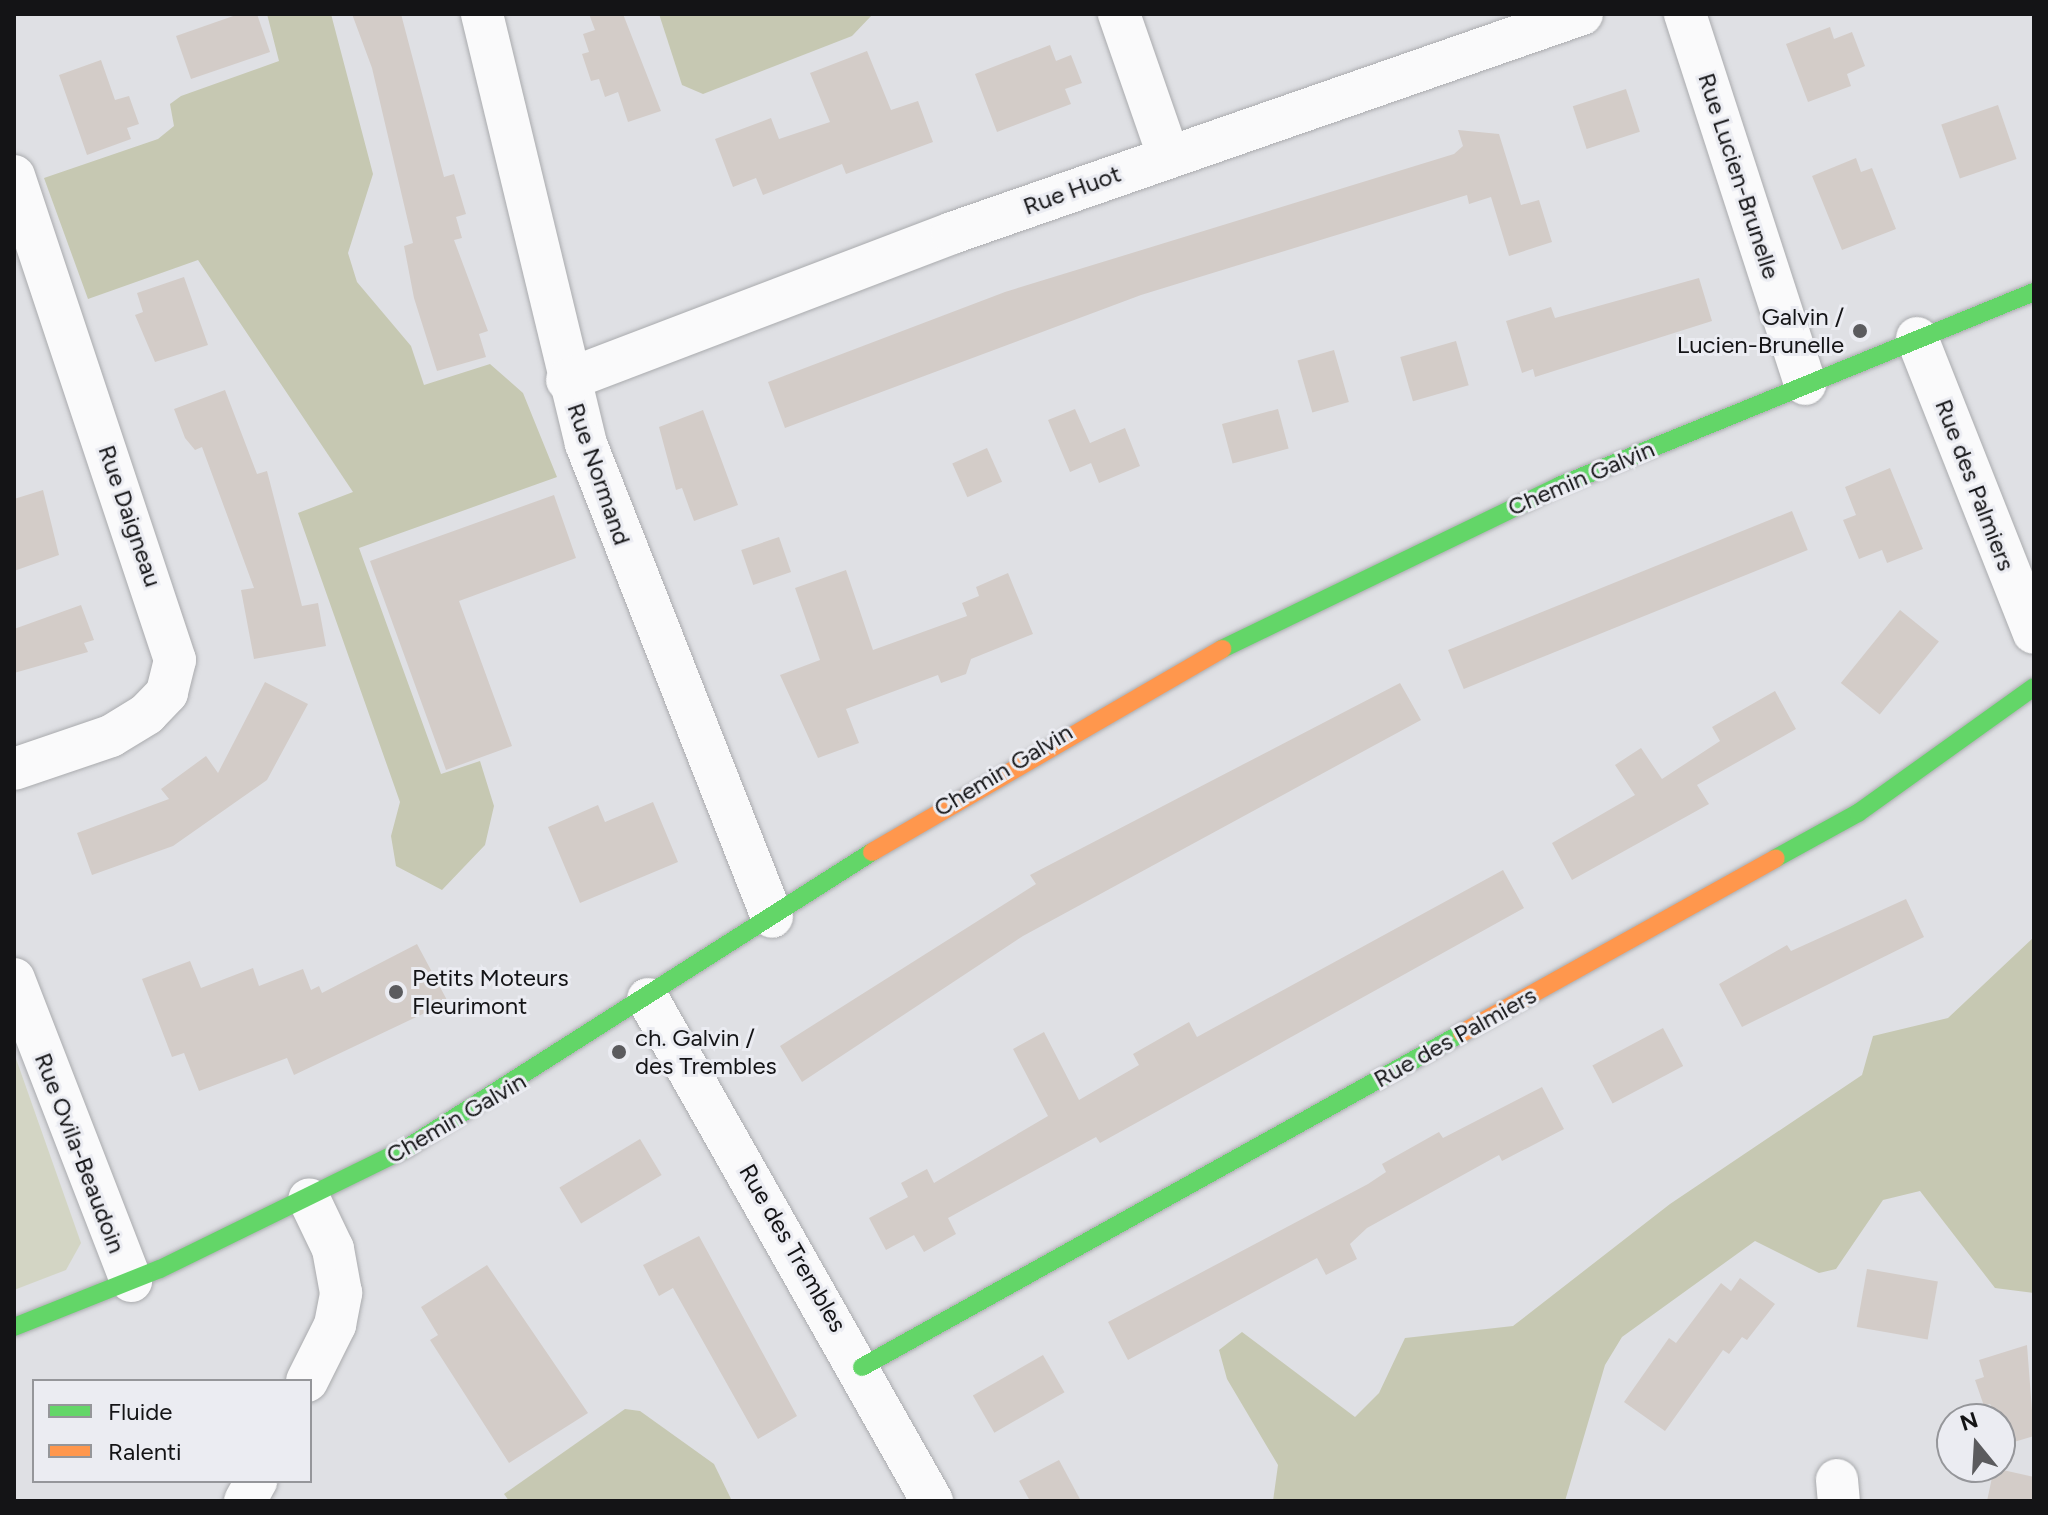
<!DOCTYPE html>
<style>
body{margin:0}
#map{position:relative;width:2048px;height:1515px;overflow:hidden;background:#dfe0e4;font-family:Figtree,sans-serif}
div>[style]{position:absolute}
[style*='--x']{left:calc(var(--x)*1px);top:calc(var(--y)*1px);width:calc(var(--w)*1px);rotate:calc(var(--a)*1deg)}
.green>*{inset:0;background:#d3d5c4}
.forest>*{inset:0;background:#c6c8b2}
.building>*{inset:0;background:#d3ccc8;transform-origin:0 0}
.roads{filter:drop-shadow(0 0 2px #aaabae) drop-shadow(0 0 2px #aaabae)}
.street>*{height:42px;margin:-21px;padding:0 21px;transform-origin:21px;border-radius:21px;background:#fafafb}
.fast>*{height:18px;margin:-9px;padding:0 9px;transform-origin:9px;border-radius:9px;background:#63d668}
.slow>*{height:18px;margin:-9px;padding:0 9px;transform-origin:9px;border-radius:9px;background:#ff974d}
.dots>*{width:22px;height:22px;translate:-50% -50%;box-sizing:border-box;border:4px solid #ebecf2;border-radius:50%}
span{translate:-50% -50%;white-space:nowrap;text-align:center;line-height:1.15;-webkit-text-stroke:6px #ebecf2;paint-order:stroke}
.street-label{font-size:24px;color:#141416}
.poi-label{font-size:24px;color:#141416}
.right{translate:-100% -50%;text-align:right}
.left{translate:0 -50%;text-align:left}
.frame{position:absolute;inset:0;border:16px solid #141416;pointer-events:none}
.legend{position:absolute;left:32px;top:1379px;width:280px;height:104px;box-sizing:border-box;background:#ebecf2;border:2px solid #95969a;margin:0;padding:10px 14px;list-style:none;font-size:24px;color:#141416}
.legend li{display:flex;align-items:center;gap:16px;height:40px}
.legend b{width:40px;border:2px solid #95969a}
.north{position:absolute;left:1936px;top:1403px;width:80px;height:80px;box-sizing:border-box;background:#ebecf2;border:2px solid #95969a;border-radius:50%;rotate:342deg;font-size:22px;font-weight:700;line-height:32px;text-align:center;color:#141416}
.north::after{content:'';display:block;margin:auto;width:28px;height:36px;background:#5b5b5e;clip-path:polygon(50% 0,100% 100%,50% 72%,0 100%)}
</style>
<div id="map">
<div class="green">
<i style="clip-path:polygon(14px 1053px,81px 1243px,66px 1270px,14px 1290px)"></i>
</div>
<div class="forest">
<i style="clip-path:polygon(267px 14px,331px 14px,373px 174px,348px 253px,357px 282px,411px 346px,424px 385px,490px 364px,523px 393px,557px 477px,359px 548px,441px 774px,480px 761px,494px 806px,485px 845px,442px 890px,396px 866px,391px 836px,400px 802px,298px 513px,353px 492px,198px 260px,88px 299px,44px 178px,158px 139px,174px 126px,170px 104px,181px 96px,279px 61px)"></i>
<i style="clip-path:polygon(659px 14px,873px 14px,852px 36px,703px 94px,682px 85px)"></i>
<i style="clip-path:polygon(2034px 937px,2034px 1293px,1995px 1288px,1920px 1191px,1883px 1200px,1836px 1269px,1819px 1273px,1755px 1241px,1622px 1337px,1605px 1365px,1565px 1501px,1273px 1501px,1278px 1465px,1227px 1379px,1219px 1350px,1242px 1332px,1355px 1417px,1379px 1393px,1405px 1338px,1513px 1326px,1670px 1204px,1862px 1075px,1873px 1036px,1948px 1018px)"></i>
<i style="clip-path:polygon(625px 1409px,640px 1411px,714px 1464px,732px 1501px,509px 1501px,504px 1494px)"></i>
</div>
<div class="building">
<i style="clip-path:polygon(239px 14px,257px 14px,270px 52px,191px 79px,176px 36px)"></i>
<i style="clip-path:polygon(352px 14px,401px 14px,444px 177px,454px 174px,466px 214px,456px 217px,462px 238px,454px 240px,488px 331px,479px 334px,486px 357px,437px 371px,414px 298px,404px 246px,413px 243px,372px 68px)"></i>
<i style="clip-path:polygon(589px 14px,623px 14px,661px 111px,628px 122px,618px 92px,605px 97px,599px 79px,591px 81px,582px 54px,589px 52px,583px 34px,595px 30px)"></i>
<i style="clip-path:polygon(1830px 27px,1834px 39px,1852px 32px,1865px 66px,1847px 74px,1851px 86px,1808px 102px,1786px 44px)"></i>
<i style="clip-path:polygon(1050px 45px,1056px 61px,1071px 55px,1082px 83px,1065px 89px,1071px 104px,997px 132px,975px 74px)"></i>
<i style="clip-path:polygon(867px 51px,891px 110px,918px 101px,933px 142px,846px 174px,842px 164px,763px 195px,756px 178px,733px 187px,715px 139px,771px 118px,779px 139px,830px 122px,810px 73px)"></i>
<i style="clip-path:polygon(101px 60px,115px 100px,129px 96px,139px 124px,127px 128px,131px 139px,87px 155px,59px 75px)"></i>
<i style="left:1626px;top:89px;width:45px;height:56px;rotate:72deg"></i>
<i style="left:1998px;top:105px;width:57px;height:60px;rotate:71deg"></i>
<i style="clip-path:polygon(1458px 130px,1499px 134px,1521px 205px,1539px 200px,1552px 242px,1509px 256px,1491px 197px,1469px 204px,1467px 195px,1141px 295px,785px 428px,768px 382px,1005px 292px,1454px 154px,1463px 146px)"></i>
<i style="clip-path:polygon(1856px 158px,1861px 172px,1872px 168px,1896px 229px,1842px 250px,1812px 176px)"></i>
<i style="clip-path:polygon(184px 277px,208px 345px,155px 362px,135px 315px,143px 312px,137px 293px)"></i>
<i style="clip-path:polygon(1699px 278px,1712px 321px,1535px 377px,1533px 369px,1522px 373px,1506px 321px,1551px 307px,1555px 318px)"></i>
<i style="left:1456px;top:341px;width:46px;height:58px;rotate:74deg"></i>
<i style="left:1334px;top:350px;width:54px;height:38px;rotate:74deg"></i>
<i style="clip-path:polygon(225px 390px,257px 474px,267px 471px,302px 606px,318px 603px,326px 646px,254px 659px,241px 590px,254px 588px,202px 447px,195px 450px,185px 438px,174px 409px)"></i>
<i style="clip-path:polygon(1075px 409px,1090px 443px,1125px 428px,1140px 466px,1099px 483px,1091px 463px,1070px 472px,1048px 420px)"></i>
<i style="left:1278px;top:409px;width:41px;height:58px;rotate:75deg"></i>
<i style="clip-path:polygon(703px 410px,738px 505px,694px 521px,682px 488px,676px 490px,659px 427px)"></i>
<i style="left:987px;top:448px;width:37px;height:38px;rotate:66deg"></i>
<i style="clip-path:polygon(1890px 468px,1923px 549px,1887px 563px,1882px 550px,1859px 559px,1843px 520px,1856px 515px,1845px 487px)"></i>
<i style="clip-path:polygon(43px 490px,59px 555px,14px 571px,14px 499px)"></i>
<i style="clip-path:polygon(554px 495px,576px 558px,459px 601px,512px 746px,446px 770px,370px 561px)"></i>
<i style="left:1792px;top:511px;width:42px;height:371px;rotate:68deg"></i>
<i style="left:779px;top:537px;width:37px;height:40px;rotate:71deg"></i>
<i style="clip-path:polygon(846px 570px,873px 650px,967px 616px,962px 603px,979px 596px,976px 587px,1008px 573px,1033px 634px,971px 659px,966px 674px,941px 683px,938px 675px,846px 709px,859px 743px,818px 758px,780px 675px,820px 660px,795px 588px)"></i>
<i style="clip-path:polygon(81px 605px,94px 640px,84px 643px,88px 652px,14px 673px,14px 629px)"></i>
<i style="left:1900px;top:610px;width:50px;height:94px;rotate:39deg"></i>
<i style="clip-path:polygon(265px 682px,308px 704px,267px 780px,173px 846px,92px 875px,77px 833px,169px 799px,161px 789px,206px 756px,218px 773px)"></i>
<i style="clip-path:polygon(1400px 683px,1421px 720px,1023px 936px,802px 1082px,780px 1046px,1036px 884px,1030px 875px)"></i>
<i style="clip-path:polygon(1775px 691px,1796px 729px,1697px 785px,1709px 804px,1572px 880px,1552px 843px,1635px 795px,1615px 765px,1641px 748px,1662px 779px,1720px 741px,1712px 727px)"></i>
<i style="clip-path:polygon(653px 802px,678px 862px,580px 903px,548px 827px,598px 805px,605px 822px)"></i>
<i style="clip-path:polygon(1503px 870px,1524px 908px,1100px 1143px,1096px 1137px,948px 1218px,956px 1234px,924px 1252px,914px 1235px,886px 1250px,869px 1218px,908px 1197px,901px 1183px,927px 1169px,934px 1183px,1048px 1116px,1013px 1049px,1044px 1032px,1079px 1100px,1139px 1065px,1133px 1054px,1189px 1022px,1197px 1037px)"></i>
<i style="clip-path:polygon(1906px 899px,1924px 937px,1742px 1027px,1719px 984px,1787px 945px,1791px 951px)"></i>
<i style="clip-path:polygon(417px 944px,448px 1002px,294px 1075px,287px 1058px,199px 1091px,184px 1053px,172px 1057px,142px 979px,190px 961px,201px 988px,253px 968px,259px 986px,303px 969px,311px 990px,319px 986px,322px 993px)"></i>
<i style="left:1663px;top:1028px;width:43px;height:80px;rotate:62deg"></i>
<i style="clip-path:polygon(1542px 1087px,1564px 1129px,1502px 1161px,1499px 1155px,1367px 1228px,1350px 1244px,1357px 1259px,1326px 1275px,1317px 1258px,1128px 1360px,1108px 1322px,1368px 1184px,1386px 1172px,1382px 1164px,1439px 1132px,1443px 1138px)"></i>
<i style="left:640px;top:1139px;width:42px;height:94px;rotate:59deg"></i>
<i style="clip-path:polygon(699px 1236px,797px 1416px,758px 1439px,673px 1288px,659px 1296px,643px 1265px)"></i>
<i style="clip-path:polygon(487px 1265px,588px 1413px,509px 1463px,430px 1340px,438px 1335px,421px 1307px)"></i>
<i style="left:1867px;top:1269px;width:72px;height:59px;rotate:10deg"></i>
<i style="clip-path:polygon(1740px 1278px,1775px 1304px,1747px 1340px,1742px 1337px,1729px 1354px,1723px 1350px,1665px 1431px,1624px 1402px,1669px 1338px,1676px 1343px,1721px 1283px,1731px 1291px)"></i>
<i style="clip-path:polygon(2027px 1345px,2034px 1436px,2004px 1445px,2000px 1419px,1990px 1404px,1984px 1406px,1975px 1380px,1984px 1377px,1979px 1360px)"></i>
<i style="left:1043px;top:1355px;width:43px;height:81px;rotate:60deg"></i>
<i style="clip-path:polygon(1059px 1460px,1081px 1501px,1030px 1501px,1019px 1481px)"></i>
<i style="clip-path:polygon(1994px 1468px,2034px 1477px,2034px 1501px,1987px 1501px)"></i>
</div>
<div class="roads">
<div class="street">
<i style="--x:482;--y:14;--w:442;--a:76.4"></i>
<i style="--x:586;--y:444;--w:508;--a:68.53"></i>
<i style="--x:1119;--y:14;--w:149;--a:70.8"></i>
<i style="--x:1685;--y:14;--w:389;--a:72"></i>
<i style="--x:14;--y:176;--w:510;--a:71.6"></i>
<i style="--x:175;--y:660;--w:34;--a:104"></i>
<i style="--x:167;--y:693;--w:29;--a:134"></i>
<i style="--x:147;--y:714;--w:42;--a:148.6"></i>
<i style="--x:111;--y:736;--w:102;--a:161.2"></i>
<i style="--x:1917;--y:338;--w:317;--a:68.4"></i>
<i style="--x:567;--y:380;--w:412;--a:-20.9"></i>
<i style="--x:952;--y:233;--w:667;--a:-19.17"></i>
<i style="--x:14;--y:979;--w:324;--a:68.8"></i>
<i style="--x:648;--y:999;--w:577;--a:60.5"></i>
<i style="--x:307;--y:1381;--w:63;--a:-63.4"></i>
<i style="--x:335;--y:1325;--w:33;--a:-79"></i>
<i style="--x:341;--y:1293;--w:45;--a:-100.3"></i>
<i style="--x:333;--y:1249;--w:55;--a:-115.6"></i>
<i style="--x:1837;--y:1480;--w:21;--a:85"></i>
<i style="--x:245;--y:1501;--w:23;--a:-61"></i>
</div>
<div class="fast">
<i style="--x:1222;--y:649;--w:374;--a:-25.8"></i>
<i style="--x:1559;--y:486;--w:513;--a:-22.22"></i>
<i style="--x:1776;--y:858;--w:94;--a:-28.8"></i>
<i style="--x:1858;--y:813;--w:216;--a:-35.6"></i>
<i style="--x:14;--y:1327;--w:157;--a:-21.7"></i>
<i style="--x:160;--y:1269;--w:275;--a:-26.1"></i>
<i style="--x:407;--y:1148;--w:551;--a:-32.48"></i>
<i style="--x:862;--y:1367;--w:687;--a:-29.1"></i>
</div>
<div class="slow">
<i style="--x:872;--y:852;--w:405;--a:-30.1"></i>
<i style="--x:1462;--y:1033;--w:359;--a:-29.1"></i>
</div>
</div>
<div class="dots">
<i style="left:1860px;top:331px;background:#5b5b5e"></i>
<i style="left:396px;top:992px;background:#5b5b5e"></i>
<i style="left:619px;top:1052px;background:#5b5b5e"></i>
</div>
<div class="street-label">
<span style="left:1739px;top:176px;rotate:72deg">Rue Lucien-Brunelle</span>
<span style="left:1072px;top:190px;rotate:-20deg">Rue Huot</span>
<span style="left:599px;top:474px;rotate:71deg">Rue Normand</span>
<span style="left:1581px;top:478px;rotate:-23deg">Chemin Galvin</span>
<span style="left:1975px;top:485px;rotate:69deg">Rue des Palmiers</span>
<span style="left:130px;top:516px;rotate:71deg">Rue Daigneau</span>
<span style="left:1003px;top:770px;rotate:-31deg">Chemin Galvin</span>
<span style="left:1455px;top:1037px;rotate:-29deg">Rue des Palmiers</span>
<span style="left:456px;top:1118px;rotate:-30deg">Chemin Galvin</span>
<span style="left:80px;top:1153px;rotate:69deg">Rue Ovila-Beaudoin</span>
<span style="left:793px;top:1248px;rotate:60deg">Rue des Trembles</span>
</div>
<div class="poi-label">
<span class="right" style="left:1844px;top:331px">Galvin /<br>Lucien-Brunelle</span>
<span class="left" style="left:412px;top:992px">Petits Moteurs<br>Fleurimont</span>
<span class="left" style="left:635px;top:1052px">ch. Galvin /<br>des Trembles</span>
</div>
<div class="frame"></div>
<ul class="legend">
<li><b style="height:10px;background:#63d668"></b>Fluide</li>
<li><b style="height:10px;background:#ff974d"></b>Ralenti</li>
</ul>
<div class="north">N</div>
</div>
